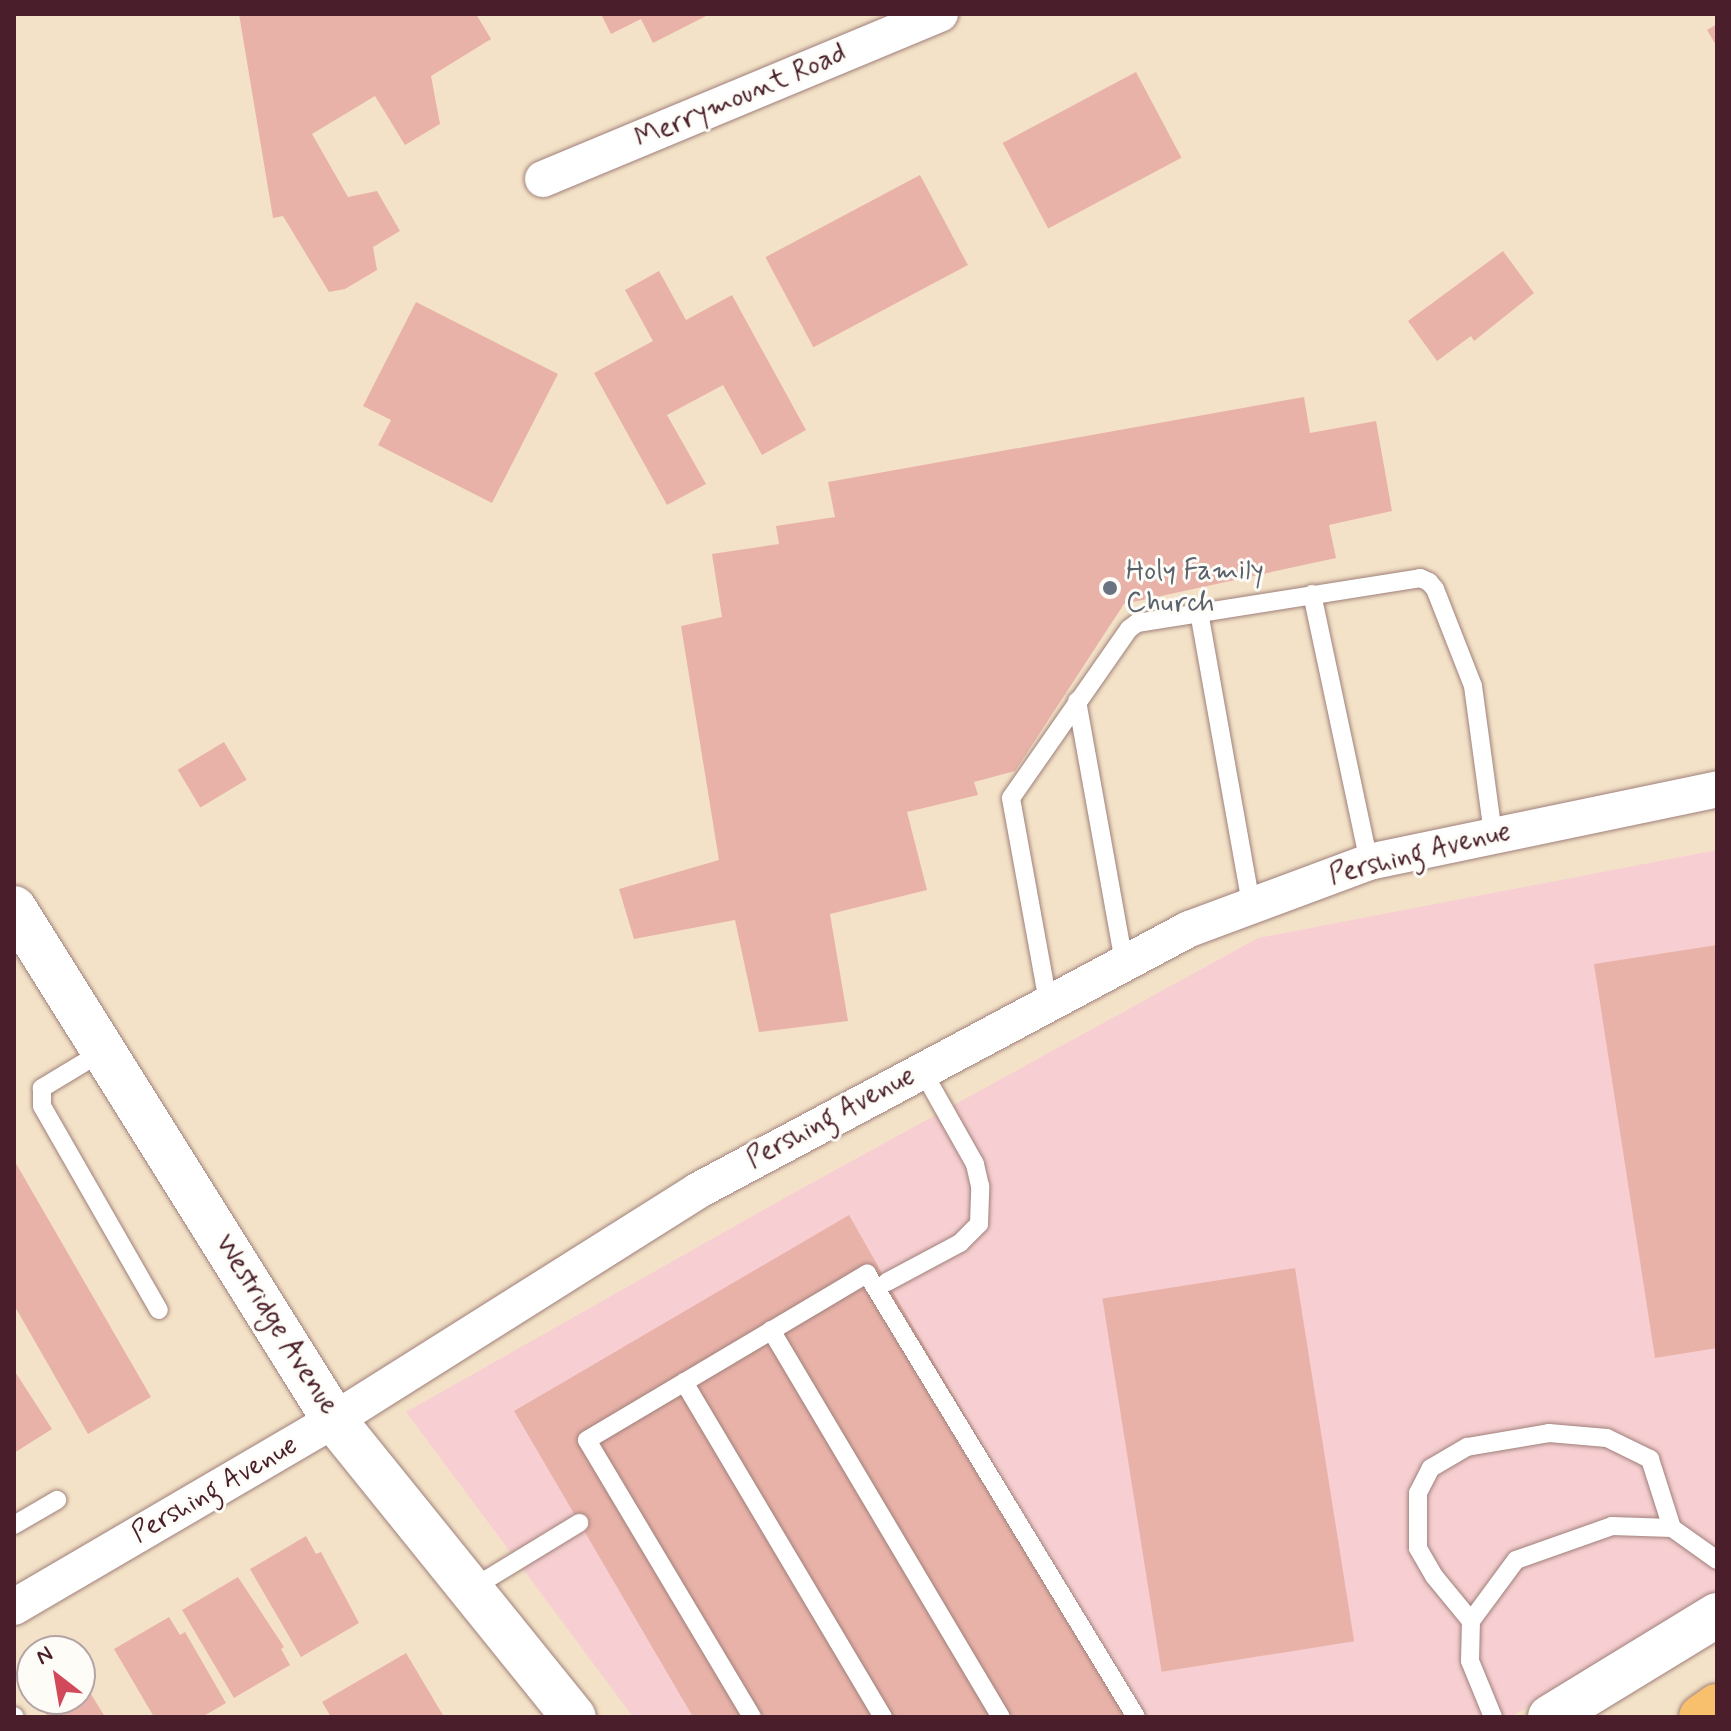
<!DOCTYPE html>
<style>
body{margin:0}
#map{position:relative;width:1731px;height:1731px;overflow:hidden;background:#f4e2c8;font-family:Mynerve,sans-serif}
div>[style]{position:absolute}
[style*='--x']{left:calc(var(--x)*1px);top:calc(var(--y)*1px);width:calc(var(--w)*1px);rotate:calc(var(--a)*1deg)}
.built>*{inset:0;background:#f7cfd2}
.building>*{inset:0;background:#e9b2a9;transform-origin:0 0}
.roads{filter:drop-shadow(0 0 2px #9f807a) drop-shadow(0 0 2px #9f807a)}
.service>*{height:18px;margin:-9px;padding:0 9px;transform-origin:9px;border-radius:9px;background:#fff}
.minor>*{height:36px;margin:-18px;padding:0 18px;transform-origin:18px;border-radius:18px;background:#fff}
.tertiary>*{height:44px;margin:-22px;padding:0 22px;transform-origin:22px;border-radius:22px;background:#fff}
.motorway>*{height:44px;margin:-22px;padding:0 22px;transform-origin:22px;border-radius:22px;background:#f8bf6c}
.dots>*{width:22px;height:22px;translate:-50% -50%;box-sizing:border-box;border:4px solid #fdfcf7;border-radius:50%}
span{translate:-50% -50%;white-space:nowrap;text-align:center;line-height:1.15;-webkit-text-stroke:6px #fdfcf7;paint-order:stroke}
.street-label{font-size:28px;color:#4a1f2b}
.worship-label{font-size:28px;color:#5b616d}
.left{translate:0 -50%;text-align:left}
.frame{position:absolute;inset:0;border:16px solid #4a1f2b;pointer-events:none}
.north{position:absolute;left:16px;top:1635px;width:80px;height:80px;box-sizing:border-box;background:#fdfcf7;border:2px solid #b5a4a5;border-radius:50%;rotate:329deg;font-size:22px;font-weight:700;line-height:32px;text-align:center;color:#4a1f2b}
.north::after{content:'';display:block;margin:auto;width:28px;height:36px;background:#d1495b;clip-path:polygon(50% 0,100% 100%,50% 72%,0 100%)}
</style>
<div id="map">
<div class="built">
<i style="clip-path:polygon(1717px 850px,1717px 1590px,1511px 1717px,633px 1717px,406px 1412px,788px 1196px,1258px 938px)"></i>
</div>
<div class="building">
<i style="clip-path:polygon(239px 14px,476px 14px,491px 39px,431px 76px,440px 124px,405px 145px,375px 96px,312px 134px,348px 197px,377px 191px,400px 231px,373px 247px,377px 270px,345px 289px,329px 292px,283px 216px,273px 218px)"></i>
<i style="clip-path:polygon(601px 14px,710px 14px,653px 43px,641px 19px,611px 34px)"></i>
<i style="clip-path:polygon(1717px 24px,1717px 47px,1707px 30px)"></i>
<i style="left:1136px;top:72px;width:97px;height:151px;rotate:62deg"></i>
<i style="left:920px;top:175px;width:102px;height:175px;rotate:62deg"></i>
<i style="clip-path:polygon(1503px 251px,1534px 293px,1474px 341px,1471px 336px,1437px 361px,1408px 321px)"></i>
<i style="clip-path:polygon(659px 271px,686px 320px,732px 295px,806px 430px,762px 455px,723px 385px,667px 415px,706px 484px,667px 505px,594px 373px,653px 341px,625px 290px)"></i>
<i style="clip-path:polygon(416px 302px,558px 374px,492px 503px,378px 445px,391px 420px,363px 406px)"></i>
<i style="clip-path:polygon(1304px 397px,1310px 433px,1376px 421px,1392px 511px,1329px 525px,1336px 558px,1124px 604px,1015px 771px,974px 782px,978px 795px,907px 812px,927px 890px,830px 914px,848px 1021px,759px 1032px,735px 920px,634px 939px,619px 889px,719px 860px,681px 626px,722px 617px,712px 554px,779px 544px,776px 526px,835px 517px,828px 482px)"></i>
<i style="left:224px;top:742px;width:44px;height:54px;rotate:59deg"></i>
<i style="clip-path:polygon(1717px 945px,1717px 1348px,1655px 1358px,1594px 964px)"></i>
<i style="clip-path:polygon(14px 1160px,151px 1397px,88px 1434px,14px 1305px)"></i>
<i style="clip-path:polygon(849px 1215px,887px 1282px,1142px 1717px,693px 1717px,514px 1411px)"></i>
<i style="left:1295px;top:1268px;width:378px;height:195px;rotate:81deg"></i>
<i style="clip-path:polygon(14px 1370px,52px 1429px,14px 1453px)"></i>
<i style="clip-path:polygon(306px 1536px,316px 1554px,321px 1552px,359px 1623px,301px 1657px,250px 1569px)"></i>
<i style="clip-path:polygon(238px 1577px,284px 1647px,281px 1649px,290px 1665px,234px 1698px,182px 1610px)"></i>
<i style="clip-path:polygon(169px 1617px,180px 1635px,185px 1632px,226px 1703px,202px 1717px,154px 1717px,114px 1649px)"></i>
<i style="clip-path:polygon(406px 1653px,444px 1717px,331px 1717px,322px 1702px)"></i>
<i style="clip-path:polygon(80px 1676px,105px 1717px,48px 1717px,37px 1699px,80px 1699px)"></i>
</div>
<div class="roads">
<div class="service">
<i style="--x:1312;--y:594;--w:274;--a:78"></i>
<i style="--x:1199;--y:612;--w:296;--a:79.9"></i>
<i style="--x:1077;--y:701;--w:264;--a:79.8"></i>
<i style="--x:1048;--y:1002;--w:207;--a:-100.3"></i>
<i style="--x:1011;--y:798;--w:206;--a:-55.1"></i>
<i style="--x:1129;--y:629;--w:10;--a:-37"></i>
<i style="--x:1137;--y:623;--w:287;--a:-9"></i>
<i style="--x:1420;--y:578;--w:10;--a:24"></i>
<i style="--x:1429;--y:582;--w:9;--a:49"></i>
<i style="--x:1435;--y:589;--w:104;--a:68.6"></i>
<i style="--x:1473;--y:686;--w:149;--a:82.3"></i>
<i style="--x:105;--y:1050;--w:74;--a:148.9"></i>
<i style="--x:42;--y:1088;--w:18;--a:90"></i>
<i style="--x:42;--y:1106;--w:235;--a:60.2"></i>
<i style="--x:887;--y:1282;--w:83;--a:-28.1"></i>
<i style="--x:960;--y:1243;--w:27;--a:-45"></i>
<i style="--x:979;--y:1224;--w:38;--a:-88"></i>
<i style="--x:980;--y:1186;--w:23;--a:-103"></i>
<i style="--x:975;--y:1164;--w:108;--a:-119.4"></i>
<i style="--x:771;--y:1330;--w:450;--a:59.3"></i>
<i style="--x:684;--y:1382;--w:390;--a:59.3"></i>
<i style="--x:14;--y:1525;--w:50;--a:-30.2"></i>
<i style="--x:471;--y:1589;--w:127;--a:-31.4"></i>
<i style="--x:1471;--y:1621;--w:58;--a:-129.4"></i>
<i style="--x:1434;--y:1576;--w:32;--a:-120"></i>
<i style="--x:1418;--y:1548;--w:55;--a:-90"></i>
<i style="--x:1418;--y:1493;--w:28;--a:-63"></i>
<i style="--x:1431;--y:1468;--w:42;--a:-30.3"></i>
<i style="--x:1467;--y:1447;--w:83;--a:-9.7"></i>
<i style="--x:1549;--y:1433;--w:58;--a:4.9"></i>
<i style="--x:1607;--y:1438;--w:48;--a:26"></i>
<i style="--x:1650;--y:1459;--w:72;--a:72.3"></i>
<i style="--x:14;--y:1716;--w:1;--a:45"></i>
<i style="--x:752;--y:1717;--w:322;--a:-120.8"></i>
<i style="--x:587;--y:1440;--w:326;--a:-30.7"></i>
<i style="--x:867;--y:1274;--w:518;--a:58.73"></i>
<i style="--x:1493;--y:1717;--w:61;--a:-112.3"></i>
<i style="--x:1470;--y:1661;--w:40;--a:-88.6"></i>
<i style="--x:1471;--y:1621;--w:76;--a:-53.6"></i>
<i style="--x:1516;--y:1560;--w:102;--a:-19.5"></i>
<i style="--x:1612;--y:1526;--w:60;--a:1.9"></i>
<i style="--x:1672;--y:1528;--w:55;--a:35.4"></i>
</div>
<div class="minor">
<i style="--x:543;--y:179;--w:430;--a:-22.6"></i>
<i style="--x:14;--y:1607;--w:371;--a:-30.3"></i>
<i style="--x:334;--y:1420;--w:431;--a:-32.2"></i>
<i style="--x:699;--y:1190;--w:555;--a:-28.04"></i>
<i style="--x:1189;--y:929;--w:192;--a:-20.4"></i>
<i style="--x:1369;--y:862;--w:356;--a:-11.8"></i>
</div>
<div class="tertiary">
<i style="--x:14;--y:908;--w:604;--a:57.99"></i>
<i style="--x:334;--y:1420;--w:382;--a:51.1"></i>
<i style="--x:1550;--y:1717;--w:196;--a:-31.4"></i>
</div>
<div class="motorway">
<i style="--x:1701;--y:1717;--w:19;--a:-35"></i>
</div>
</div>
<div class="dots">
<i style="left:1110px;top:588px;background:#6b7280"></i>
</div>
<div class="street-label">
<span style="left:741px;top:97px;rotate:-23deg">Merrymount Road</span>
<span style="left:1420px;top:854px;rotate:-14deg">Pershing Avenue</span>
<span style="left:831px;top:1118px;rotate:-28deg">Pershing Avenue</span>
<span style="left:276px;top:1325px;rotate:58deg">Westridge Avenue</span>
<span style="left:215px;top:1490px;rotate:-30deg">Pershing Avenue</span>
</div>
<div class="worship-label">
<span class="left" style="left:1126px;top:588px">Holy Family<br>Church</span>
</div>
<div class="frame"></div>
<div class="north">N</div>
</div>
